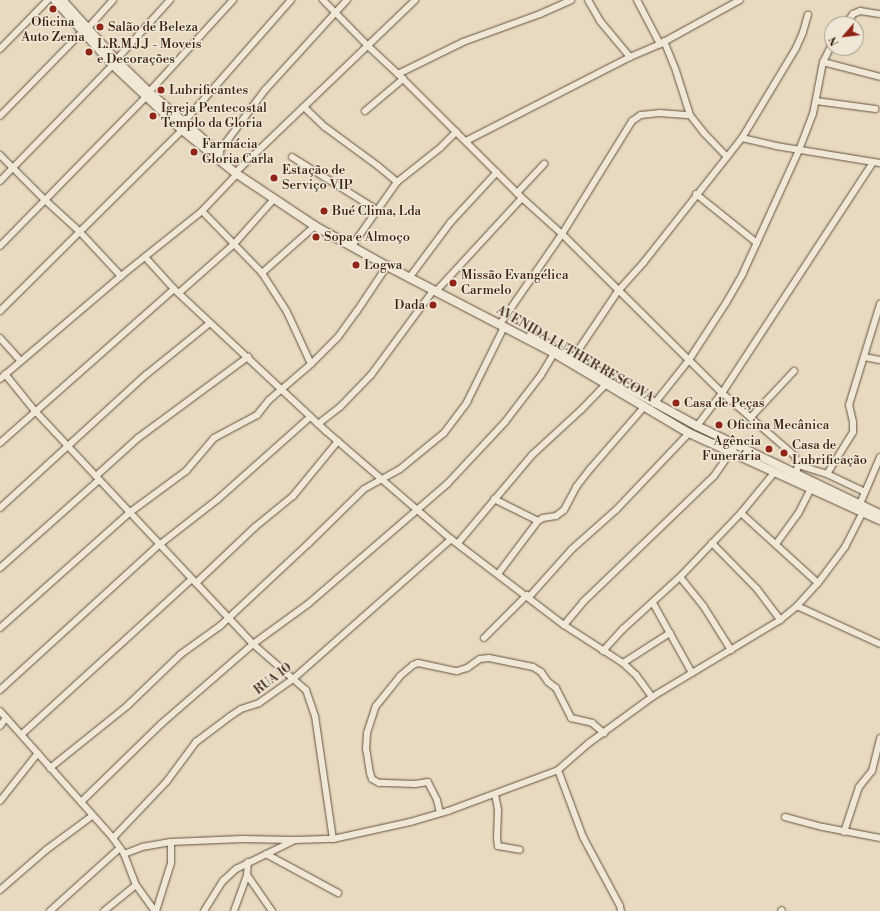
<!DOCTYPE html>
<meta charset="utf-8">
<style>
body{margin:0}
#map{position:relative;width:880px;height:911px;overflow:hidden;background:#e8dac0;font-family:"Libre Bodoni",serif}
div>[style]{position:absolute}
[style*='--x']{left:calc(var(--x)*1px);top:calc(var(--y)*1px);width:calc(var(--w)*1px);rotate:calc(var(--a)*1deg)}
.roads{filter:drop-shadow(0 0 1px #64513e) drop-shadow(0 0 1px #64513e)}
.street>*{height:6px;margin:-3px;padding:0 3px;transform-origin:3px;border-radius:3px;background:#f0e7d6}
.secondary>*{height:8px;margin:-4px;padding:0 4px;transform-origin:4px;border-radius:4px;background:#f0e7d6}
.dots>*{width:11px;height:11px;translate:-50% -50%;box-sizing:border-box;border:2px solid #f0e7d6;border-radius:50%}
span{translate:-50% -50%;white-space:nowrap;text-align:center;line-height:1.15;-webkit-text-stroke:3px #f0e7d6;paint-order:stroke}
.poi-label{font-size:13px;color:#382313}
.left{translate:0 -50%;text-align:left}
.right{translate:-100% -50%;text-align:right}
.street-label{font-size:13px;color:#382313}
.north{position:absolute;left:824px;top:16px;width:40px;height:40px;box-sizing:border-box;background:#f0e7d6;border:1px solid #a69988;border-radius:50%;rotate:242deg;font-size:11px;font-weight:700;line-height:16px;text-align:center;color:#382313}
.north::after{content:'';display:block;margin:auto;width:14px;height:18px;background:#8f2418;clip-path:polygon(50% 0,100% 100%,50% 72%,0 100%)}
</style>
<div id="map">
<div class="roads">
<div class="street">
<i style="--x:323;--y:0;--w:64;--a:45.6"></i>
<i style="--x:368;--y:46;--w:41;--a:43"></i>
<i style="--x:398;--y:74;--w:175;--a:45"></i>
<i style="--x:522;--y:198;--w:54;--a:42"></i>
<i style="--x:562;--y:234;--w:226;--a:44.8"></i>
<i style="--x:722;--y:393;--w:96;--a:40.8"></i>
<i style="--x:795;--y:456;--w:9;--a:72"></i>
<i style="--x:798;--y:465;--w:8;--a:104"></i>
<i style="--x:588;--y:0;--w:24;--a:60"></i>
<i style="--x:600;--y:21;--w:47;--a:50.2"></i>
<i style="--x:637;--y:0;--w:50;--a:62.4"></i>
<i style="--x:846;--y:24;--w:12;--a:-55"></i>
<i style="--x:853;--y:14;--w:8;--a:-23"></i>
<i style="--x:860;--y:11;--w:20;--a:9"></i>
<i style="--x:87;--y:29;--w:39;--a:-48"></i>
<i style="--x:664;--y:41;--w:32;--a:68"></i>
<i style="--x:676;--y:71;--w:46;--a:72.3"></i>
<i style="--x:690;--y:115;--w:23;--a:52"></i>
<i style="--x:704;--y:133;--w:33;--a:46"></i>
<i style="--x:0;--y:49;--w:69;--a:-45.6"></i>
<i style="--x:116;--y:60;--w:81;--a:-48"></i>
<i style="--x:823;--y:62;--w:59;--a:14.7"></i>
<i style="--x:398;--y:74;--w:72;--a:-26.2"></i>
<i style="--x:463;--y:42;--w:82;--a:-20"></i>
<i style="--x:540;--y:14;--w:34;--a:-24"></i>
<i style="--x:149;--y:92;--w:125;--a:-47.6"></i>
<i style="--x:816;--y:101;--w:60;--a:7.7"></i>
<i style="--x:304;--y:107;--w:29;--a:44"></i>
<i style="--x:325;--y:127;--w:66;--a:36.3"></i>
<i style="--x:378;--y:166;--w:25;--a:40"></i>
<i style="--x:365;--y:111;--w:50;--a:-40.1"></i>
<i style="--x:0;--y:116;--w:117;--a:-45.7"></i>
<i style="--x:183;--y:123;--w:164;--a:-48.7"></i>
<i style="--x:742;--y:138;--w:35;--a:13"></i>
<i style="--x:776;--y:146;--w:105;--a:9.3"></i>
<i style="--x:466;--y:141;--w:184;--a:-27.1"></i>
<i style="--x:630;--y:57;--w:33;--a:-23"></i>
<i style="--x:660;--y:44;--w:91;--a:-28.8"></i>
<i style="--x:218;--y:153;--w:79;--a:-53.3"></i>
<i style="--x:265;--y:90;--w:122;--a:-47.7"></i>
<i style="--x:0;--y:155;--w:64;--a:45"></i>
<i style="--x:45;--y:200;--w:46;--a:42.4"></i>
<i style="--x:79;--y:231;--w:62;--a:47"></i>
<i style="--x:292;--y:157;--w:100;--a:31.9"></i>
<i style="--x:239;--y:169;--w:244;--a:-43.8"></i>
<i style="--x:0;--y:181;--w:162;--a:-45.8"></i>
<i style="--x:517;--y:193;--w:40;--a:-47"></i>
<i style="--x:696;--y:194;--w:78;--a:38.8"></i>
<i style="--x:202;--y:211;--w:86;--a:45.9"></i>
<i style="--x:262;--y:273;--w:46;--a:57.3"></i>
<i style="--x:287;--y:312;--w:57;--a:65.2"></i>
<i style="--x:354;--y:243;--w:75;--a:-54.8"></i>
<i style="--x:397;--y:182;--w:55;--a:-38.3"></i>
<i style="--x:440;--y:148;--w:23;--a:-45"></i>
<i style="--x:0;--y:246;--w:209;--a:-45.6"></i>
<i style="--x:145;--y:257;--w:43;--a:47.8"></i>
<i style="--x:174;--y:289;--w:209;--a:43.1"></i>
<i style="--x:327;--y:432;--w:164;--a:40.8"></i>
<i style="--x:451;--y:539;--w:142;--a:37.3"></i>
<i style="--x:564;--y:625;--w:70;--a:32.8"></i>
<i style="--x:623;--y:663;--w:18;--a:43"></i>
<i style="--x:636;--y:675;--w:27;--a:54"></i>
<i style="--x:262;--y:273;--w:71;--a:-41.6"></i>
<i style="--x:412;--y:274;--w:64;--a:-53.3"></i>
<i style="--x:450;--y:223;--w:69;--a:-47.3"></i>
<i style="--x:439;--y:288;--w:122;--a:-47.3"></i>
<i style="--x:180;--y:292;--w:72;--a:-41.6"></i>
<i style="--x:234;--y:244;--w:59;--a:-48.4"></i>
<i style="--x:0;--y:311;--w:257;--a:-44.8"></i>
<i style="--x:502;--y:321;--w:106;--a:-55.4"></i>
<i style="--x:562;--y:234;--w:133;--a:-58.2"></i>
<i style="--x:632;--y:121;--w:11;--a:-34"></i>
<i style="--x:641;--y:115;--w:18;--a:-6"></i>
<i style="--x:659;--y:113;--w:31;--a:4"></i>
<i style="--x:0;--y:338;--w:31;--a:48"></i>
<i style="--x:864;--y:357;--w:16;--a:11"></i>
<i style="--x:573;--y:358;--w:81;--a:-56.1"></i>
<i style="--x:618;--y:291;--w:39;--a:-48"></i>
<i style="--x:644;--y:262;--w:158;--a:-51.7"></i>
<i style="--x:742;--y:138;--w:105;--a:-59"></i>
<i style="--x:796;--y:48;--w:17;--a:-66"></i>
<i style="--x:803;--y:32;--w:18;--a:-74"></i>
<i style="--x:5;--y:374;--w:48;--a:51"></i>
<i style="--x:35;--y:411;--w:319;--a:46.9"></i>
<i style="--x:253;--y:644;--w:70;--a:41"></i>
<i style="--x:306;--y:690;--w:28;--a:71"></i>
<i style="--x:315;--y:716;--w:124;--a:81.7"></i>
<i style="--x:0;--y:379;--w:159;--a:-40.4"></i>
<i style="--x:121;--y:276;--w:104;--a:-38.7"></i>
<i style="--x:202;--y:211;--w:51;--a:-46.6"></i>
<i style="--x:654;--y:404;--w:56;--a:-51.5"></i>
<i style="--x:689;--y:360;--w:68;--a:-57"></i>
<i style="--x:726;--y:303;--w:34;--a:-60"></i>
<i style="--x:743;--y:273;--w:135;--a:-65.5"></i>
<i style="--x:799;--y:150;--w:39;--a:-69"></i>
<i style="--x:813;--y:114;--w:53;--a:-79.1"></i>
<i style="--x:823;--y:62;--w:20;--a:-63"></i>
<i style="--x:751;--y:417;--w:63;--a:-46.9"></i>
<i style="--x:318;--y:424;--w:28;--a:-38"></i>
<i style="--x:340;--y:407;--w:45;--a:-45.9"></i>
<i style="--x:371;--y:375;--w:104;--a:-53.6"></i>
<i style="--x:697;--y:426;--w:41;--a:-52.9"></i>
<i style="--x:722;--y:393;--w:276;--a:-56.8"></i>
<i style="--x:0;--y:443;--w:232;--a:-41.5"></i>
<i style="--x:798;--y:465;--w:30;--a:17"></i>
<i style="--x:96;--y:476;--w:57;--a:-42.1"></i>
<i style="--x:138;--y:438;--w:137;--a:-36.4"></i>
<i style="--x:865;--y:492;--w:42;--a:-154.7"></i>
<i style="--x:827;--y:474;--w:49;--a:-58.2"></i>
<i style="--x:853;--y:432;--w:10;--a:-90"></i>
<i style="--x:853;--y:422;--w:17;--a:-103"></i>
<i style="--x:849;--y:405;--w:106;--a:-72.9"></i>
<i style="--x:494;--y:499;--w:49;--a:26.6"></i>
<i style="--x:860;--y:504;--w:51;--a:-66.9"></i>
<i style="--x:0;--y:508;--w:199;--a:-42.4"></i>
<i style="--x:147;--y:374;--w:81;--a:-39"></i>
<i style="--x:741;--y:513;--w:104;--a:42.3"></i>
<i style="--x:458;--y:543;--w:115;--a:-49.9"></i>
<i style="--x:532;--y:455;--w:67;--a:-42.6"></i>
<i style="--x:581;--y:410;--w:37;--a:-46"></i>
<i style="--x:712;--y:543;--w:64;--a:45.6"></i>
<i style="--x:757;--y:589;--w:39;--a:53"></i>
<i style="--x:776;--y:544;--w:37;--a:-54"></i>
<i style="--x:798;--y:514;--w:28;--a:-63"></i>
<i style="--x:0;--y:568;--w:132;--a:-41.6"></i>
<i style="--x:498;--y:574;--w:66;--a:-53"></i>
<i style="--x:538;--y:521;--w:6;--a:-31"></i>
<i style="--x:543;--y:518;--w:13;--a:-9"></i>
<i style="--x:556;--y:516;--w:10;--a:-37"></i>
<i style="--x:564;--y:510;--w:26;--a:-62"></i>
<i style="--x:576;--y:487;--w:24;--a:-52"></i>
<i style="--x:591;--y:468;--w:81;--a:-49"></i>
<i style="--x:680;--y:577;--w:38;--a:51"></i>
<i style="--x:704;--y:607;--w:51;--a:57.9"></i>
<i style="--x:196;--y:583;--w:81;--a:-43.5"></i>
<i style="--x:255;--y:527;--w:49;--a:-39.2"></i>
<i style="--x:293;--y:496;--w:71;--a:-50.7"></i>
<i style="--x:529;--y:597;--w:64;--a:-48.1"></i>
<i style="--x:572;--y:549;--w:59;--a:-41.6"></i>
<i style="--x:616;--y:510;--w:106;--a:-46.5"></i>
<i style="--x:653;--y:603;--w:80;--a:60.9"></i>
<i style="--x:797;--y:606;--w:91;--a:24.6"></i>
<i style="--x:564;--y:625;--w:30;--a:-50"></i>
<i style="--x:583;--y:602;--w:182;--a:-43.9"></i>
<i style="--x:714;--y:476;--w:38;--a:-55"></i>
<i style="--x:0;--y:628;--w:173;--a:-41.7"></i>
<i style="--x:129;--y:513;--w:71;--a:-36.4"></i>
<i style="--x:186;--y:471;--w:43;--a:-49.7"></i>
<i style="--x:214;--y:438;--w:49;--a:-28.1"></i>
<i style="--x:257;--y:415;--w:19;--a:-51"></i>
<i style="--x:269;--y:400;--w:55;--a:-40.6"></i>
<i style="--x:311;--y:364;--w:38;--a:-45"></i>
<i style="--x:338;--y:337;--w:32;--a:-54"></i>
<i style="--x:357;--y:311;--w:54;--a:-56.3"></i>
<i style="--x:484;--y:638;--w:61;--a:-45"></i>
<i style="--x:603;--y:651;--w:30;--a:-48"></i>
<i style="--x:623;--y:629;--w:77;--a:-42.4"></i>
<i style="--x:680;--y:577;--w:88;--a:-46.4"></i>
<i style="--x:741;--y:513;--w:52;--a:-50.5"></i>
<i style="--x:623;--y:663;--w:56;--a:-32.6"></i>
<i style="--x:0;--y:690;--w:215;--a:-42.4"></i>
<i style="--x:159;--y:545;--w:75;--a:-37.9"></i>
<i style="--x:218;--y:499;--w:123;--a:-41.7"></i>
<i style="--x:0;--y:711;--w:170;--a:48.3"></i>
<i style="--x:113;--y:838;--w:19;--a:55"></i>
<i style="--x:124;--y:854;--w:33;--a:69"></i>
<i style="--x:136;--y:885;--w:32;--a:54"></i>
<i style="--x:0;--y:726;--w:10;--a:-53"></i>
<i style="--x:22;--y:734;--w:230;--a:-42.4"></i>
<i style="--x:50;--y:768;--w:99;--a:-38.8"></i>
<i style="--x:127;--y:706;--w:75;--a:-43.9"></i>
<i style="--x:181;--y:654;--w:48;--a:-35.7"></i>
<i style="--x:220;--y:626;--w:120;--a:-43"></i>
<i style="--x:308;--y:544;--w:78;--a:-44.5"></i>
<i style="--x:364;--y:489;--w:41;--a:-29.1"></i>
<i style="--x:400;--y:469;--w:57;--a:-39.3"></i>
<i style="--x:444;--y:433;--w:39;--a:-53"></i>
<i style="--x:467;--y:402;--w:84;--a:-63.7"></i>
<i style="--x:558;--y:770;--w:72;--a:69.5"></i>
<i style="--x:583;--y:837;--w:78;--a:61.8"></i>
<i style="--x:620;--y:906;--w:5;--a:79"></i>
<i style="--x:495;--y:794;--w:16;--a:79"></i>
<i style="--x:498;--y:810;--w:28;--a:92"></i>
<i style="--x:497;--y:838;--w:8;--a:83"></i>
<i style="--x:498;--y:846;--w:22;--a:10"></i>
<i style="--x:0;--y:801;--w:61;--a:-51.6"></i>
<i style="--x:81;--y:802;--w:112;--a:-44.3"></i>
<i style="--x:161;--y:724;--w:122;--a:-41"></i>
<i style="--x:253;--y:644;--w:68;--a:-36"></i>
<i style="--x:308;--y:604;--w:185;--a:-40.8"></i>
<i style="--x:448;--y:483;--w:83;--a:-46.9"></i>
<i style="--x:505;--y:422;--w:59;--a:-52.5"></i>
<i style="--x:541;--y:375;--w:26;--a:-59"></i>
<i style="--x:440;--y:813;--w:13;--a:-103"></i>
<i style="--x:437;--y:800;--w:20;--a:-117"></i>
<i style="--x:428;--y:782;--w:13;--a:171"></i>
<i style="--x:415;--y:784;--w:36;--a:-178"></i>
<i style="--x:379;--y:783;--w:8;--a:-150"></i>
<i style="--x:372;--y:779;--w:6;--a:-108"></i>
<i style="--x:370;--y:773;--w:24;--a:-99"></i>
<i style="--x:366;--y:749;--w:16;--a:-86"></i>
<i style="--x:367;--y:733;--w:28;--a:-72"></i>
<i style="--x:376;--y:706;--w:38;--a:-51"></i>
<i style="--x:400;--y:676;--w:17;--a:-40"></i>
<i style="--x:413;--y:665;--w:5;--a:-22"></i>
<i style="--x:418;--y:663;--w:40;--a:12"></i>
<i style="--x:457;--y:671;--w:10;--a:-17"></i>
<i style="--x:467;--y:668;--w:16;--a:-35"></i>
<i style="--x:480;--y:659;--w:9;--a:-6"></i>
<i style="--x:489;--y:658;--w:45;--a:11.6"></i>
<i style="--x:533;--y:667;--w:9;--a:32"></i>
<i style="--x:541;--y:672;--w:12;--a:55"></i>
<i style="--x:548;--y:682;--w:10;--a:37"></i>
<i style="--x:556;--y:688;--w:34;--a:63"></i>
<i style="--x:571;--y:718;--w:22;--a:13"></i>
<i style="--x:592;--y:723;--w:16;--a:40"></i>
<i style="--x:785;--y:817;--w:39;--a:15"></i>
<i style="--x:823;--y:827;--w:58;--a:10.9"></i>
<i style="--x:844;--y:832;--w:47;--a:-71.6"></i>
<i style="--x:859;--y:787;--w:21;--a:-51"></i>
<i style="--x:872;--y:771;--w:34;--a:-76"></i>
<i style="--x:113;--y:838;--w:79;--a:-46.5"></i>
<i style="--x:167;--y:781;--w:49;--a:-53.4"></i>
<i style="--x:196;--y:742;--w:41;--a:-37.1"></i>
<i style="--x:229;--y:717;--w:14;--a:-34"></i>
<i style="--x:241;--y:709;--w:19;--a:-18"></i>
<i style="--x:259;--y:703;--w:42;--a:-35.2"></i>
<i style="--x:293;--y:679;--w:211;--a:-41.5"></i>
<i style="--x:124;--y:854;--w:19;--a:-21"></i>
<i style="--x:142;--y:847;--w:29;--a:-10"></i>
<i style="--x:171;--y:842;--w:71;--a:-2.4"></i>
<i style="--x:242;--y:839;--w:52;--a:1.1"></i>
<i style="--x:266;--y:854;--w:82;--a:28.4"></i>
<i style="--x:247;--y:875;--w:44;--a:55.2"></i>
<i style="--x:0;--y:890;--w:61;--a:-41"></i>
<i style="--x:46;--y:850;--w:57;--a:-36.5"></i>
<i style="--x:50;--y:911;--w:94;--a:-42"></i>
<i style="--x:104;--y:911;--w:41;--a:-39.1"></i>
<i style="--x:156;--y:911;--w:50;--a:-72.6"></i>
<i style="--x:171;--y:863;--w:21;--a:-90"></i>
<i style="--x:204;--y:911;--w:36;--a:-58"></i>
<i style="--x:223;--y:881;--w:18;--a:-43"></i>
<i style="--x:236;--y:869;--w:66;--a:-26.2"></i>
<i style="--x:295;--y:840;--w:38;--a:-2"></i>
<i style="--x:333;--y:839;--w:79;--a:-12.4"></i>
<i style="--x:410;--y:822;--w:40;--a:-16"></i>
<i style="--x:448;--y:811;--w:117;--a:-20.4"></i>
<i style="--x:558;--y:770;--w:41;--a:-41.1"></i>
<i style="--x:589;--y:743;--w:78;--a:-36.1"></i>
<i style="--x:652;--y:697;--w:149;--a:-31"></i>
<i style="--x:780;--y:620;--w:22;--a:-39"></i>
<i style="--x:797;--y:606;--w:31;--a:-48"></i>
<i style="--x:818;--y:583;--w:45;--a:-53.1"></i>
<i style="--x:845;--y:547;--w:39;--a:-63"></i>
<i style="--x:234;--y:911;--w:38;--a:-70"></i>
<i style="--x:247;--y:875;--w:13;--a:-86"></i>
<i style="--x:781;--y:911;--w:1;--a:-45"></i>
</div>
<div class="secondary">
<i style="--x:55;--y:0;--w:87;--a:48.3"></i>
<i style="--x:113;--y:65;--w:95;--a:43.3"></i>
<i style="--x:182;--y:130;--w:70;--a:38.7"></i>
<i style="--x:237;--y:174;--w:94;--a:33.7"></i>
<i style="--x:315;--y:226;--w:82;--a:29.1"></i>
<i style="--x:387;--y:266;--w:188;--a:27.5"></i>
<i style="--x:554;--y:353;--w:157;--a:30.7"></i>
<i style="--x:689;--y:433;--w:210;--a:24.5"></i>
<i style="--x:62;--y:0;--w:81;--a:48"></i>
<i style="--x:116;--y:60;--w:46;--a:44.1"></i>
<i style="--x:149;--y:92;--w:93;--a:41.1"></i>
<i style="--x:531;--y:335;--w:189;--a:28.7"></i>
<i style="--x:697;--y:426;--w:203;--a:25.7"></i>
</div>
</div>
<div class="dots">
<i style="left:53px;top:9px;background:#8f2418"></i>
<i style="left:100px;top:27px;background:#8f2418"></i>
<i style="left:89px;top:52px;background:#8f2418"></i>
<i style="left:161px;top:90px;background:#8f2418"></i>
<i style="left:153px;top:116px;background:#8f2418"></i>
<i style="left:194px;top:152px;background:#8f2418"></i>
<i style="left:274px;top:178px;background:#8f2418"></i>
<i style="left:324px;top:211px;background:#8f2418"></i>
<i style="left:316px;top:237px;background:#8f2418"></i>
<i style="left:356px;top:265px;background:#8f2418"></i>
<i style="left:453px;top:283px;background:#8f2418"></i>
<i style="left:433px;top:305px;background:#8f2418"></i>
<i style="left:676px;top:403px;background:#8f2418"></i>
<i style="left:719px;top:425px;background:#8f2418"></i>
<i style="left:769px;top:449px;background:#8f2418"></i>
<i style="left:784px;top:453px;background:#8f2418"></i>
</div>
<div class="poi-label">
<span style="left:53px;top:30px">Oficina<br>Auto Zema</span>
<span class="left" style="left:108px;top:27px">Salão de Beleza</span>
<span class="left" style="left:97px;top:52px">L.R.M.J.J - Moveis<br>e Decorações</span>
<span class="left" style="left:169px;top:90px">Lubrificantes</span>
<span class="left" style="left:161px;top:116px">Igreja Pentecostal<br>Templo da Gloria</span>
<span class="left" style="left:202px;top:152px">Farmácia<br>Gloria Carla</span>
<span class="left" style="left:282px;top:178px">Estação de<br>Serviço VIP</span>
<span class="left" style="left:332px;top:211px">Bué Clima, Lda</span>
<span class="left" style="left:324px;top:237px">Sopa e Almoço</span>
<span class="left" style="left:364px;top:265px">Logwa</span>
<span class="left" style="left:461px;top:283px">Missão Evangélica<br>Carmelo</span>
<span class="right" style="left:425px;top:305px">Dada</span>
<span class="left" style="left:684px;top:403px">Casa de Peças</span>
<span class="left" style="left:727px;top:425px">Oficina Mecânica</span>
<span class="right" style="left:761px;top:449px">Agência<br>Funerária</span>
<span class="left" style="left:792px;top:453px">Casa de<br>Lubrificação</span>
</div>
<div class="street-label">
<span style="left:575px;top:354px;rotate:30deg">AVENIDA LUTHER RESCOVA</span>
<span style="left:273px;top:679px;rotate:-37deg">RUA 10</span>
</div>
<div class="north">N</div>
</div>
